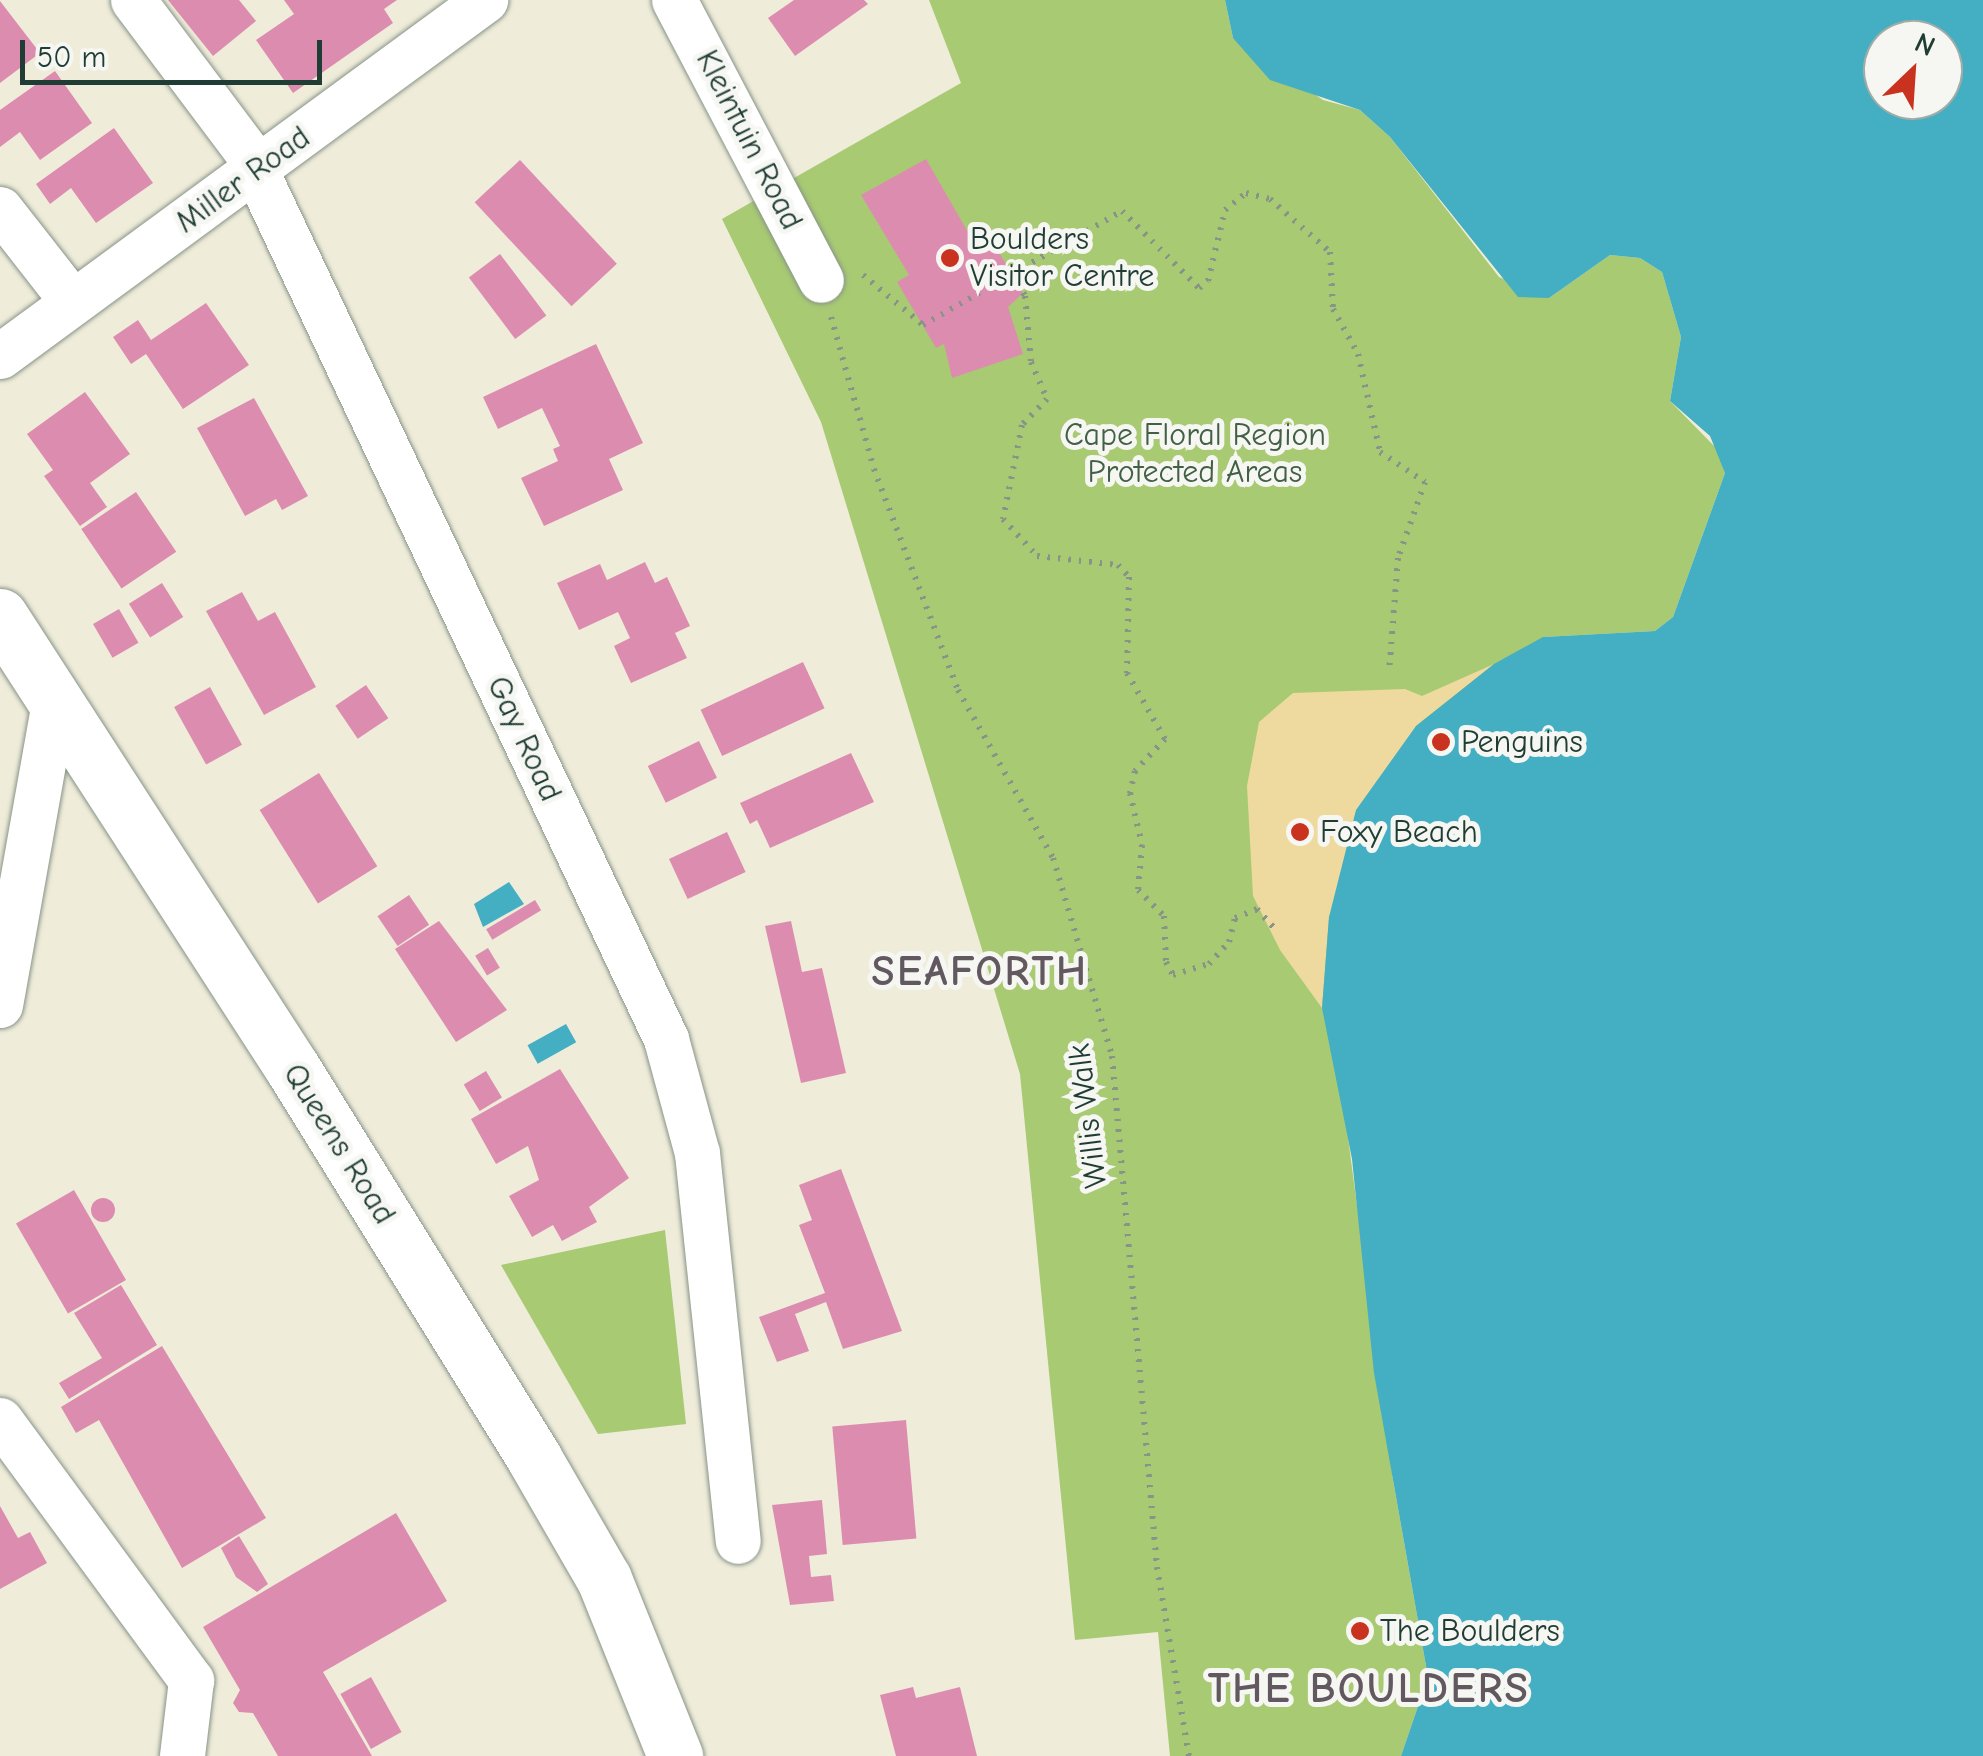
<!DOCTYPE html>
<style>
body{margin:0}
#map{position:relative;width:1983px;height:1756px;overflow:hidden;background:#efecda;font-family:"Comic Neue",sans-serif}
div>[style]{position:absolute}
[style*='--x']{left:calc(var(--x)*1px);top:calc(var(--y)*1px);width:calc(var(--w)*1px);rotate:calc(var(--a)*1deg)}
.green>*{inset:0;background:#a8ca73}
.sand>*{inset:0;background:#eeda9e}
.water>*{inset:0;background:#44aec3;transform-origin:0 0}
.building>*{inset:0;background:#dc8daf;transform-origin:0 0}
.round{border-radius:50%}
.path>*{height:6px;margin-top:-3px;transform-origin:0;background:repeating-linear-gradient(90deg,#879487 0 2.5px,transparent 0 10.5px)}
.roads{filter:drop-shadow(0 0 2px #879487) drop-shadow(0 0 2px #879487)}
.minor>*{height:45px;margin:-22.5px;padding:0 22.5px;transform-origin:22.5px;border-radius:22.5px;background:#fff}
.major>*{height:55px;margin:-27.5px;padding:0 27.5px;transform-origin:27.5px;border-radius:27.5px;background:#fff}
.dots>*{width:28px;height:28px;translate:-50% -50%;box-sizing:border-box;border:5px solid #f6f6f2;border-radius:50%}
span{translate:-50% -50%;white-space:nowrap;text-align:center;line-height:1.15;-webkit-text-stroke:10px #f6f6f2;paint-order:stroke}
.street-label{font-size:32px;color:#1f3d34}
.poi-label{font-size:32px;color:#1f3d34}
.left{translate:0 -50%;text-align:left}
.park-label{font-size:32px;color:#416044}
.district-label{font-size:42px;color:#61595f;font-weight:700;letter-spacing:2.5px}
.north{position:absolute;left:1863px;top:20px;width:100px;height:100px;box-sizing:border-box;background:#f6f6f2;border:2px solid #a0aca6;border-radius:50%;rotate:25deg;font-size:28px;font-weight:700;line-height:40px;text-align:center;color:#1f3d34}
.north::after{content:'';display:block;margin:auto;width:35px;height:45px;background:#c8321e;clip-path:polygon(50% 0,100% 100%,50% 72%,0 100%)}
.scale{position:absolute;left:20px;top:40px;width:302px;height:45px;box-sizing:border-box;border:5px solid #1f3d34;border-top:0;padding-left:12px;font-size:30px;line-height:35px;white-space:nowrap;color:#1f3d34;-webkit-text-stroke:8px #f6f6f2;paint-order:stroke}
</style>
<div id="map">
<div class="green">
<i style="clip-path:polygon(929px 0,1225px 0,1233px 38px,1323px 100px,1360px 110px,1390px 137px,1499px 277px,1549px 298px,1610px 255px,1640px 258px,1662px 272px,1681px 337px,1670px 401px,1721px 453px,1725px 473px,1673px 617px,1655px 631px,1543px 637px,1346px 1122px,1393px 1480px,1428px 1677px,1401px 1756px,1170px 1756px,1158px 1632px,1075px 1640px,1020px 1074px,821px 422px,722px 219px,961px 83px)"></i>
<i style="clip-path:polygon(665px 1230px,686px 1424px,598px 1434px,501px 1265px)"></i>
</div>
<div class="sand">
<i style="clip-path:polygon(1494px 664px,1416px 726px,1329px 917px,1322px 1008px,1280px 950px,1253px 896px,1247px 786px,1259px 722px,1293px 693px,1405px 689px,1422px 696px)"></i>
</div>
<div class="water">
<i style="clip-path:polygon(evenodd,1225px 0,1983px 0,1983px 1756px,1401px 1756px,1428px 1677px,1374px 1373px,1352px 1159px,1322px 1008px,1329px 917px,1356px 810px,1416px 726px,1494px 664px,1543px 637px,1655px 631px,1673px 617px,1725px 473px,1710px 436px,1670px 401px,1681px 337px,1662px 272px,1640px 258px,1610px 255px,1549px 298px,1518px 297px,1390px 137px,1360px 110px,1270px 80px,1233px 38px,1225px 0,1943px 40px,1943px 100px,1883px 100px,1883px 40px,1943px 40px)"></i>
<i style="clip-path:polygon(509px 882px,524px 904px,483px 927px,474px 904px)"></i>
<i style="left:566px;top:1024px;width:21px;height:44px;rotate:61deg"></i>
</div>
<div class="building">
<i style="clip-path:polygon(168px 0,239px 0,256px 21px,213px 56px)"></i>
<i style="clip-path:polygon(284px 0,397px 0,384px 9px,393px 23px,293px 93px,256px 40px,294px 14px)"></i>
<i style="clip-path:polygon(794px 0,864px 0,868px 4px,795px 56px,768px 18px)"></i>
<i style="clip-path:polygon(0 1px,40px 53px,0 83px)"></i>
<i style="clip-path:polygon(55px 71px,92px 123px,40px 160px,20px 132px,0 147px,0 110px)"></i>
<i style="clip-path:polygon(114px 128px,153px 183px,96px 223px,71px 188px,50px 204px,36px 184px)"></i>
<i style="clip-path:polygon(926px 159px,973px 241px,987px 232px,1023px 293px,1008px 307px,1023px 354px,952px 378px,944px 344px,936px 348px,897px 282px,909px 275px,861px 195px)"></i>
<i style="left:520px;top:160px;width:142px;height:62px;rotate:47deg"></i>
<i style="left:500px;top:254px;width:77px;height:39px;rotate:53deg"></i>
<i style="clip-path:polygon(206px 303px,249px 365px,183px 409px,146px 354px,131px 364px,113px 337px,138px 320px,151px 340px)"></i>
<i style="clip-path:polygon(596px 344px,643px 443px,609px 459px,623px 490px,544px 526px,521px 478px,558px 461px,553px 449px,560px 446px,542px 408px,498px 429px,483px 397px)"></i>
<i style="clip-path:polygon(85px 392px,130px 454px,90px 483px,107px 507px,80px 526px,44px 476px,53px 470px,27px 434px)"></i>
<i style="clip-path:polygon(254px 398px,308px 496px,282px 510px,276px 499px,245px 516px,197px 428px)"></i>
<i style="left:136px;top:492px;width:72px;height:66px;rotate:56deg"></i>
<i style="clip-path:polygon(645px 562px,655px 583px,667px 577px,690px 626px,675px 633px,687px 658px,631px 683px,614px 646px,630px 638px,618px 612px,579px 630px,557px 583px,600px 564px,607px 580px)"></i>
<i style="left:162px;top:583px;width:40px;height:39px;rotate:58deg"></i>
<i style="clip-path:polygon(242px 592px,258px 621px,275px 612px,316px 687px,264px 715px,206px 611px)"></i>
<i style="left:119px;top:609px;width:39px;height:30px;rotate:60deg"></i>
<i style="left:803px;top:662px;width:51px;height:113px;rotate:65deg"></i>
<i style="left:366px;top:685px;width:40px;height:37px;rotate:56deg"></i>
<i style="left:210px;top:687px;width:66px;height:41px;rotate:61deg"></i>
<i style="left:699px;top:741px;width:41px;height:57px;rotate:64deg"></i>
<i style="clip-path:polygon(851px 753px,874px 802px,770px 848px,757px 820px,750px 824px,740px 803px)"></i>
<i style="left:319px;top:773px;width:110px;height:70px;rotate:58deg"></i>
<i style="left:727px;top:832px;width:44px;height:64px;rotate:65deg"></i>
<i style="left:409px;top:895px;width:36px;height:38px;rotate:56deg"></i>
<i style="left:535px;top:900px;width:12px;height:57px;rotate:59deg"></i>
<i style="clip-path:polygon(439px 921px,507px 1010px,456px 1042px,395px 949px)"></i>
<i style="clip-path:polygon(791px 921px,802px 972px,822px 968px,846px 1073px,801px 1083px,765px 926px)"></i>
<i style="left:488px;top:948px;width:23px;height:15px;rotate:59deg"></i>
<i style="clip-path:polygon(560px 1069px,629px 1178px,589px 1207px,597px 1222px,562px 1241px,553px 1225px,532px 1237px,509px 1196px,539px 1180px,528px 1146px,496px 1164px,471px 1119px)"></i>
<i style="left:486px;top:1071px;width:31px;height:26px;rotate:59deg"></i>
<i style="clip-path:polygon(841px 1169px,902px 1331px,843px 1349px,826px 1302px,795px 1314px,809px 1351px,777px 1362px,759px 1317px,825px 1293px,799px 1225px,812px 1220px,799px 1185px)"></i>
<i style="left:74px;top:1190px;width:104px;height:67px;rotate:60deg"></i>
<i class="round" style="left:91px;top:1198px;width:24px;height:24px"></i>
<i style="clip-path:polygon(121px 1285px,157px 1345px,69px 1399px,59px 1383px,102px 1358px,74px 1313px)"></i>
<i style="clip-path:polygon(162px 1346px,266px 1518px,182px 1568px,99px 1420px,76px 1433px,61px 1407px)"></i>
<i style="left:906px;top:1420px;width:119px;height:74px;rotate:85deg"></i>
<i style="clip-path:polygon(822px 1500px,827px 1554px,809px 1556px,811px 1577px,831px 1575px,834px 1601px,790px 1605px,772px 1505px)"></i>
<i style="clip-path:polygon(0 1506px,18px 1538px,30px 1532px,47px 1563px,0 1589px)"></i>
<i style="clip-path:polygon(396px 1513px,447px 1601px,323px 1672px,372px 1756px,278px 1756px,253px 1713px,239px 1712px,233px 1703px,240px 1690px,203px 1627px)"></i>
<i style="clip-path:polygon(239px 1536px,268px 1584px,257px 1592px,236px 1577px,221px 1548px)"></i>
<i style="left:371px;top:1677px;width:63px;height:35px;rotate:61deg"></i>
<i style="clip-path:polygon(913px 1687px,916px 1698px,960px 1687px,977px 1756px,896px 1756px,880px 1695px)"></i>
</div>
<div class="path">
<i style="--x:863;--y:275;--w:78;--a:39.8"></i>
<i style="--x:923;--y:325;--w:229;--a:-29.8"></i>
<i style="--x:1122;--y:211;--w:109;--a:45"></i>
<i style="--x:1199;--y:288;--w:11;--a:-38"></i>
<i style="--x:1208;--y:281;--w:73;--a:-76.5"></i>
<i style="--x:1225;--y:210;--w:27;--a:-39"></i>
<i style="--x:1246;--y:193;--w:25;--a:14"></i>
<i style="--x:1270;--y:199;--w:80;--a:41.5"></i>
<i style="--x:1330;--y:252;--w:57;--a:87"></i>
<i style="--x:1333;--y:309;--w:51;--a:60.9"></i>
<i style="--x:1358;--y:354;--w:100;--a:77.3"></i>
<i style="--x:1380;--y:452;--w:54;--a:33.7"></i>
<i style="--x:1425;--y:482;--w:81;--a:109.6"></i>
<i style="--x:1398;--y:558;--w:115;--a:94.5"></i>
<i style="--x:1012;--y:275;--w:25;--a:58"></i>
<i style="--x:1025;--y:296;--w:66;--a:84.8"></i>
<i style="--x:1031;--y:362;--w:40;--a:66.6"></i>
<i style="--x:1047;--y:399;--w:36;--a:134"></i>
<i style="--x:1022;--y:425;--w:96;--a:101.4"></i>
<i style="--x:1003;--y:519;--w:50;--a:47.4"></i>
<i style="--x:1037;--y:556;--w:81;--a:6.3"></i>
<i style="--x:1118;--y:565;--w:16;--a:47"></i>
<i style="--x:1129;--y:577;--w:96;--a:91.2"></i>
<i style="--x:1127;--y:673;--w:76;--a:60.1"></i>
<i style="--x:1165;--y:739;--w:44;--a:133.2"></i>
<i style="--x:1135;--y:771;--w:23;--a:103"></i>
<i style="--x:1130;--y:793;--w:53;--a:77"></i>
<i style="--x:1142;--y:845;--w:45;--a:95.1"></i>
<i style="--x:1138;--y:890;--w:37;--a:45"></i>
<i style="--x:1164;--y:916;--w:46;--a:87.5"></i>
<i style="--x:1166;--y:962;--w:15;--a:62"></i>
<i style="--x:1173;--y:975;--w:38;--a:-17"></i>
<i style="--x:1209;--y:964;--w:30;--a:-48"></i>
<i style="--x:1229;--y:942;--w:25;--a:-76"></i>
<i style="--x:1235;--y:918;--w:24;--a:-22"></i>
<i style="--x:1257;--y:909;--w:31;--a:48"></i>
<i style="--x:831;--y:317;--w:158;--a:74.2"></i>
<i style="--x:874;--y:469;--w:236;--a:69.2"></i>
<i style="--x:958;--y:690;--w:193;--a:60.5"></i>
<i style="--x:1053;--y:858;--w:207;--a:73.4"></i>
<i style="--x:1112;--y:1056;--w:513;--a:84.97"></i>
<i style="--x:1157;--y:1567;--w:192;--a:80.4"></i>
</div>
<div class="roads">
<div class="minor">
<i style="--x:133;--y:0;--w:190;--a:53.1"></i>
<i style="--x:247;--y:152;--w:981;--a:64.71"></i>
<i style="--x:666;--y:1039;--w:118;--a:74.8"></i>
<i style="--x:697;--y:1153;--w:390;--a:84"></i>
<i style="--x:674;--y:0;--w:316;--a:62.3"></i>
<i style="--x:0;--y:209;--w:115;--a:52"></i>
<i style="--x:0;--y:356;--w:602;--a:-36.28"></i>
<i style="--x:0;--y:1005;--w:313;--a:-79.9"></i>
<i style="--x:0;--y:1420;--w:323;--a:53.7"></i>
<i style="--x:191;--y:1680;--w:77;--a:96.8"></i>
</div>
<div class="major">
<i style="--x:0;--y:616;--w:539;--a:57.11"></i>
<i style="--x:293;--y:1069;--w:458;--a:58.2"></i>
<i style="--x:534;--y:1458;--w:140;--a:60"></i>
<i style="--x:604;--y:1579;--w:191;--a:68.1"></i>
</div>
</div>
<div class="dots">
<i style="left:950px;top:258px;background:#c8321e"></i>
<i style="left:1441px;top:742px;background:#c8321e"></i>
<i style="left:1300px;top:832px;background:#c8321e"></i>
<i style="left:1360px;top:1631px;background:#c8321e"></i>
</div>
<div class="street-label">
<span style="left:749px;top:140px;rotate:63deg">Kleintuin Road</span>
<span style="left:243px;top:180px;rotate:-36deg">Miller Road</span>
<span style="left:524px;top:739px;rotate:65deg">Gay Road</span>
<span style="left:1088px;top:1116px;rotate:-97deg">Willis Walk</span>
<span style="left:339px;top:1144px;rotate:58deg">Queens Road</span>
</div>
<div class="poi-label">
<span class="left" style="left:970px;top:258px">Boulders<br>Visitor Centre</span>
<span class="left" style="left:1461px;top:742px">Penguins</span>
<span class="left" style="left:1320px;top:832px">Foxy Beach</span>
<span class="left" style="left:1380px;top:1631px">The Boulders</span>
</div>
<div class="park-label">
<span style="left:1195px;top:454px">Cape Floral Region<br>Protected Areas</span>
</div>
<div class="district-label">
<span style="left:980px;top:972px">SEAFORTH</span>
<span style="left:1369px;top:1689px">THE BOULDERS</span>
</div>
<div class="north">N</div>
<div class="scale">50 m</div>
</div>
